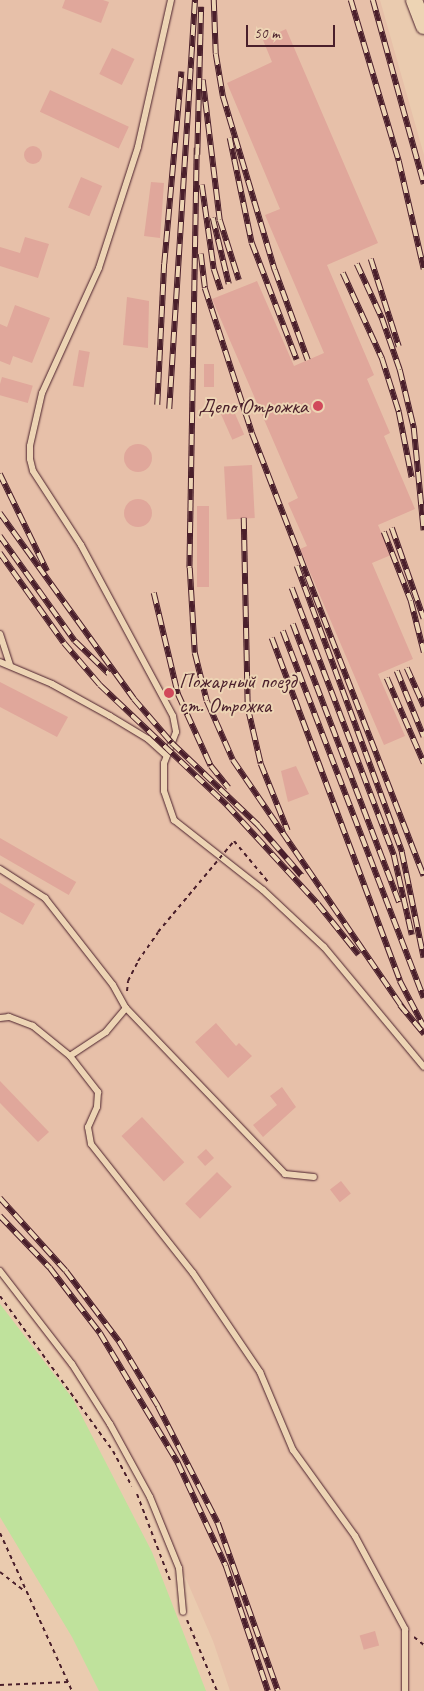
<!DOCTYPE html>
<meta charset="utf-8">
<style>
body{margin:0}
#map{position:relative;width:424px;height:1691px;overflow:hidden;background:#eacbaf;font-family:Caveat,sans-serif}
div>[style]{position:absolute}
[style*='--x']{left:calc(var(--x)*1px);top:calc(var(--y)*1px);width:calc(var(--w)*1px);rotate:calc(var(--a)*1deg)}
.built>*{inset:0;background:#e7c0a9}
.green>*{inset:0;background:#bfe29c}
.building>*{inset:0;background:#e0a79b;transform-origin:0 0}
.round{border-radius:50%}
.path>*{height:2px;margin-top:-1px;transform-origin:0;background:repeating-linear-gradient(90deg,#4a1f2b 0 4px,transparent 0 8px)}
.roads{filter:drop-shadow(0 0 1px #4a1f2b) drop-shadow(0 0 1px #4a1f2b)}
.service>*{height:6px;margin:-3px;padding:0 3px;transform-origin:3px;border-radius:3px;background:#edd4b4}
.tertiary>*{height:16px;margin:-8px;padding:0 8px;transform-origin:8px;border-radius:8px;background:#edd4b4}
.rail>*{height:5.5px;margin-top:-2.75px;transform-origin:0;background:repeating-linear-gradient(90deg,#edd4b4 0 11px,#4a1f2b 0 22px);box-sizing:border-box;border-block:1px solid #4a1f2b}
.path-bridge>*{height:2px;margin-top:-1px;transform-origin:0;background:repeating-linear-gradient(90deg,#4a1f2b 0 4px,transparent 0 8px)}
.dots>*{width:14px;height:14px;translate:-50% -50%;box-sizing:border-box;border:2px solid #edd4b4;border-radius:50%}
span{translate:-50% -50%;white-space:nowrap;text-align:center;line-height:1.15;-webkit-text-stroke:4px #edd4b4;paint-order:stroke}
.poi-label{font-size:21px;color:#4a1f2b}
.right{translate:-100% -50%;text-align:right}
.left{translate:0 -50%;text-align:left}
.scale{position:absolute;left:246px;top:25px;width:89px;height:22px;box-sizing:border-box;border:2px solid #4a1f2b;border-top:0;padding-left:6px;font-size:15px;line-height:18px;white-space:nowrap;color:#4a1f2b;-webkit-text-stroke:4px #edd4b4;paint-order:stroke}
</style>
<div id="map">
<div class="built">
<i style="clip-path:polygon(0 0,380px 0,424px 155px,424px 1691px,230px 1691px,213px 1641px,151px 1498px,81px 1386px,0 1277px)"></i>
</div>
<div class="green">
<i style="clip-path:polygon(0 1304px,73px 1399px,152px 1552px,206px 1691px,99px 1691px,72px 1637px,0 1517px)"></i>
</div>
<div class="building">
<i style="clip-path:polygon(65px 0,103px 0,109px 2px,101px 23px,62px 8px)"></i>
<i style="clip-path:polygon(286px 29px,378px 243px,327px 265px,374px 375px,367px 379px,390px 433px,384px 436px,415px 509px,378px 525px,391px 555px,372px 563px,413px 659px,378px 674px,405px 736px,384px 745px,300px 549px,307px 546px,288px 503px,298px 498px,212px 299px,257px 281px,294px 366px,324px 353px,265px 215px,280px 209px,227px 83px,272px 62px,263px 40px)"></i>
<i style="left:112px;top:48px;width:25px;height:29px;rotate:26deg"></i>
<i style="left:50px;top:90px;width:87px;height:24px;rotate:25deg"></i>
<i class="round" style="left:24px;top:146px;width:18px;height:18px"></i>
<i style="left:81px;top:177px;width:23px;height:33px;rotate:23deg"></i>
<i style="clip-path:polygon(151px 182px,164px 183px,160px 238px,144px 236px)"></i>
<i style="clip-path:polygon(25px 237px,49px 244px,38px 278px,0 266px,0 247px,20px 253px)"></i>
<i style="clip-path:polygon(127px 297px,149px 301px,148px 348px,123px 345px)"></i>
<i style="clip-path:polygon(15px 305px,50px 318px,32px 363px,13px 356px,10px 365px,0 361px,0 324px,7px 327px)"></i>
<i style="left:79px;top:350px;width:11px;height:36px;rotate:10deg"></i>
<i style="left:204px;top:364px;width:10px;height:23px"></i>
<i style="left:2px;top:377px;width:32px;height:18px;rotate:16deg"></i>
<i style="left:232px;top:407px;width:30px;height:13px;rotate:66deg"></i>
<i class="round" style="left:124px;top:444px;width:28px;height:28px"></i>
<i style="left:252px;top:465px;width:53px;height:28px;rotate:87deg"></i>
<i class="round" style="left:124px;top:499px;width:28px;height:28px"></i>
<i style="left:197px;top:506px;width:12px;height:81px"></i>
<i style="clip-path:polygon(0 682px,68px 717px,57px 737px,0 707px)"></i>
<i style="clip-path:polygon(296px 766px,309px 794px,288px 802px,281px 771px)"></i>
<i style="left:0;top:838px;width:88px;height:15px;rotate:30deg"></i>
<i style="clip-path:polygon(0 883px,35px 904px,23px 925px,0 912px)"></i>
<i style="clip-path:polygon(216px 1023px,236px 1046px,239px 1043px,252px 1056px,228px 1078px,195px 1042px)"></i>
<i style="clip-path:polygon(0 1081px,49px 1132px,38px 1142px,0 1103px)"></i>
<i style="clip-path:polygon(282px 1087px,296px 1107px,263px 1137px,253px 1125px,277px 1105px,270px 1096px)"></i>
<i style="left:142px;top:1117px;width:62px;height:28px;rotate:47deg"></i>
<i style="left:206px;top:1149px;width:12px;height:12px;rotate:48deg"></i>
<i style="left:217px;top:1172px;width:21px;height:45px;rotate:45deg"></i>
<i style="left:341px;top:1181px;width:16px;height:14px;rotate:52deg"></i>
<i style="left:375px;top:1631px;width:15px;height:16px;rotate:74deg"></i>
</div>
<div class="path">
<i style="--x:234;--y:841;--w:55;--a:50.2"></i>
<i style="--x:127;--y:991;--w:10;--a:-84"></i>
<i style="--x:128;--y:981;--w:22;--a:-63"></i>
<i style="--x:138;--y:961;--w:35;--a:-55"></i>
<i style="--x:0;--y:1296;--w:192;--a:53.9"></i>
<i style="--x:113;--y:1451;--w:40;--a:62"></i>
<i style="--x:137;--y:1494;--w:95;--a:69.1"></i>
<i style="--x:0;--y:1533;--w:174;--a:65.5"></i>
<i style="--x:0;--y:1572;--w:31;--a:38"></i>
<i style="--x:187;--y:1620;--w:77;--a:67.1"></i>
<i style="--x:414;--y:1637;--w:13;--a:39"></i>
<i style="--x:0;--y:1685;--w:68;--a:-2.5"></i>
</div>
<div class="roads">
<div class="service">
<i style="--x:171;--y:0;--w:151;--a:102.7"></i>
<i style="--x:138;--y:147;--w:127;--a:107.9"></i>
<i style="--x:99;--y:268;--w:137;--a:114.5"></i>
<i style="--x:42;--y:393;--w:54;--a:102.8"></i>
<i style="--x:30;--y:446;--w:13;--a:90"></i>
<i style="--x:30;--y:459;--w:12;--a:76"></i>
<i style="--x:33;--y:471;--w:88;--a:57"></i>
<i style="--x:81;--y:545;--w:194;--a:61.7"></i>
<i style="--x:173;--y:716;--w:16;--a:79"></i>
<i style="--x:176;--y:732;--w:33;--a:111"></i>
<i style="--x:164;--y:763;--w:28;--a:90"></i>
<i style="--x:164;--y:791;--w:31;--a:71"></i>
<i style="--x:174;--y:820;--w:113;--a:38.2"></i>
<i style="--x:263;--y:890;--w:83;--a:43.1"></i>
<i style="--x:324;--y:947;--w:156;--a:50.2"></i>
<i style="--x:0;--y:634;--w:33;--a:72"></i>
<i style="--x:0;--y:662;--w:56;--a:22.9"></i>
<i style="--x:52;--y:684;--w:66;--a:28.9"></i>
<i style="--x:110;--y:716;--w:44;--a:31.2"></i>
<i style="--x:148;--y:739;--w:25;--a:42"></i>
<i style="--x:0;--y:869;--w:54;--a:32.8"></i>
<i style="--x:45;--y:898;--w:110;--a:52"></i>
<i style="--x:113;--y:985;--w:26;--a:61"></i>
<i style="--x:126;--y:1008;--w:31;--a:130"></i>
<i style="--x:106;--y:1032;--w:43;--a:146.3"></i>
<i style="--x:70;--y:1056;--w:48;--a:-141"></i>
<i style="--x:33;--y:1026;--w:26;--a:-159"></i>
<i style="--x:9;--y:1017;--w:9;--a:174"></i>
<i style="--x:126;--y:1008;--w:230;--a:46.2"></i>
<i style="--x:285;--y:1174;--w:29;--a:6"></i>
<i style="--x:70;--y:1056;--w:46;--a:52.1"></i>
<i style="--x:98;--y:1092;--w:15;--a:94"></i>
<i style="--x:97;--y:1107;--w:22;--a:114"></i>
<i style="--x:88;--y:1127;--w:17;--a:80"></i>
<i style="--x:91;--y:1144;--w:164;--a:51.7"></i>
<i style="--x:193;--y:1273;--w:120;--a:55.9"></i>
<i style="--x:260;--y:1372;--w:85;--a:67.1"></i>
<i style="--x:293;--y:1450;--w:106;--a:54.2"></i>
<i style="--x:355;--y:1536;--w:106;--a:61.7"></i>
<i style="--x:405;--y:1629;--w:62;--a:90"></i>
<i style="--x:0;--y:1271;--w:118;--a:52.3"></i>
<i style="--x:72;--y:1364;--w:71;--a:57.7"></i>
<i style="--x:110;--y:1424;--w:83;--a:61.3"></i>
<i style="--x:150;--y:1497;--w:77;--a:67.8"></i>
<i style="--x:179;--y:1568;--w:44;--a:84.8"></i>
</div>
<div class="tertiary">
<i style="--x:414;--y:0;--w:28;--a:69"></i>
</div>
</div>
<div class="rail">
<i style="--x:214;--y:0;--w:54;--a:87.9"></i>
<i style="--x:216;--y:54;--w:43;--a:80.5"></i>
<i style="--x:223;--y:96;--w:182;--a:73.4"></i>
<i style="--x:275;--y:270;--w:96;--a:69.9"></i>
<i style="--x:351;--y:0;--w:168;--a:73.4"></i>
<i style="--x:399;--y:161;--w:111;--a:77"></i>
<i style="--x:373;--y:0;--w:191;--a:74.5"></i>
<i style="--x:203;--y:80;--w:141;--a:83.1"></i>
<i style="--x:220;--y:220;--w:63;--a:72.4"></i>
<i style="--x:230;--y:138;--w:107;--a:78.2"></i>
<i style="--x:252;--y:243;--w:125;--a:69"></i>
<i style="--x:197;--y:148;--w:420;--a:91"></i>
<i style="--x:190;--y:568;--w:85;--a:86.6"></i>
<i style="--x:195;--y:653;--w:49;--a:76"></i>
<i style="--x:207;--y:701;--w:64;--a:66.2"></i>
<i style="--x:233;--y:760;--w:303;--a:55.6"></i>
<i style="--x:197;--y:155;--w:148;--a:-88.5"></i>
<i style="--x:202;--y:185;--w:85;--a:81.9"></i>
<i style="--x:214;--y:269;--w:22;--a:72"></i>
<i style="--x:213;--y:218;--w:68;--a:76.4"></i>
<i style="--x:201;--y:254;--w:34;--a:83"></i>
<i style="--x:205;--y:288;--w:152;--a:72"></i>
<i style="--x:252;--y:433;--w:475;--a:68.8"></i>
<i style="--x:371;--y:259;--w:92;--a:72.3"></i>
<i style="--x:357;--y:264;--w:60;--a:65.2"></i>
<i style="--x:382;--y:318;--w:55;--a:70.9"></i>
<i style="--x:400;--y:370;--w:60;--a:76.4"></i>
<i style="--x:414;--y:428;--w:103;--a:84.5"></i>
<i style="--x:343;--y:273;--w:94;--a:65.4"></i>
<i style="--x:382;--y:358;--w:57;--a:72.5"></i>
<i style="--x:399;--y:412;--w:67;--a:78.9"></i>
<i style="--x:157;--y:405;--w:141;--a:-87.2"></i>
<i style="--x:164;--y:264;--w:193;--a:-84.9"></i>
<i style="--x:169;--y:409;--w:410;--a:-86.4"></i>
<i style="--x:0;--y:474;--w:108;--a:64.1"></i>
<i style="--x:0;--y:513;--w:229;--a:54.2"></i>
<i style="--x:134;--y:699;--w:58;--a:49.2"></i>
<i style="--x:172;--y:743;--w:119;--a:43.6"></i>
<i style="--x:258;--y:825;--w:67;--a:49.2"></i>
<i style="--x:244;--y:518;--w:190;--a:88.8"></i>
<i style="--x:248;--y:708;--w:57;--a:76.9"></i>
<i style="--x:261;--y:764;--w:72;--a:68.1"></i>
<i style="--x:392;--y:528;--w:96;--a:70.6"></i>
<i style="--x:384;--y:532;--w:74;--a:68.6"></i>
<i style="--x:411;--y:601;--w:53;--a:75.7"></i>
<i style="--x:0;--y:536;--w:129;--a:54.5"></i>
<i style="--x:75;--y:641;--w:47;--a:44.1"></i>
<i style="--x:0;--y:553;--w:110;--a:54.6"></i>
<i style="--x:64;--y:643;--w:55;--a:49.4"></i>
<i style="--x:100;--y:685;--w:175;--a:43.4"></i>
<i style="--x:227;--y:805;--w:134;--a:47.4"></i>
<i style="--x:318;--y:904;--w:65;--a:51.2"></i>
<i style="--x:297;--y:566;--w:305;--a:69.8"></i>
<i style="--x:402;--y:852;--w:108;--a:78.3"></i>
<i style="--x:292;--y:588;--w:286;--a:69.1"></i>
<i style="--x:394;--y:855;--w:82;--a:77.3"></i>
<i style="--x:154;--y:593;--w:104;--a:76.6"></i>
<i style="--x:178;--y:694;--w:79;--a:65.4"></i>
<i style="--x:211;--y:766;--w:28;--a:51"></i>
<i style="--x:293;--y:624;--w:298;--a:69.1"></i>
<i style="--x:283;--y:631;--w:393;--a:69"></i>
<i style="--x:272;--y:638;--w:366;--a:69.5"></i>
<i style="--x:400;--y:981;--w:52;--a:62.4"></i>
<i style="--x:407;--y:668;--w:42;--a:65.9"></i>
<i style="--x:397;--y:671;--w:71;--a:67.8"></i>
<i style="--x:387;--y:678;--w:93;--a:66.5"></i>
<i style="--x:400;--y:1005;--w:38;--a:50"></i>
<i style="--x:0;--y:1198;--w:98;--a:47.9"></i>
<i style="--x:66;--y:1271;--w:88;--a:52.9"></i>
<i style="--x:119;--y:1341;--w:76;--a:59"></i>
<i style="--x:158;--y:1406;--w:131;--a:62.9"></i>
<i style="--x:218;--y:1523;--w:178;--a:70.3"></i>
<i style="--x:0;--y:1216;--w:72;--a:46.1"></i>
<i style="--x:50;--y:1268;--w:82;--a:52.4"></i>
<i style="--x:100;--y:1333;--w:152;--a:59"></i>
<i style="--x:178;--y:1463;--w:114;--a:65"></i>
<i style="--x:226;--y:1566;--w:132;--a:71.4"></i>
</div>
<div class="path-bridge">
<i style="--x:158;--y:932;--w:119;--a:-50.1"></i>
</div>
<div class="dots">
<i style="left:318px;top:406px;background:#d1495b"></i>
<i style="left:169px;top:693px;background:#d1495b"></i>
</div>
<div class="poi-label">
<span class="right" style="left:308px;top:406px">Депо Отрожка</span>
<span class="left" style="left:179px;top:693px">Пожарный поезд<br>ст. Отрожка</span>
</div>
<div class="scale">50 m</div>
</div>
